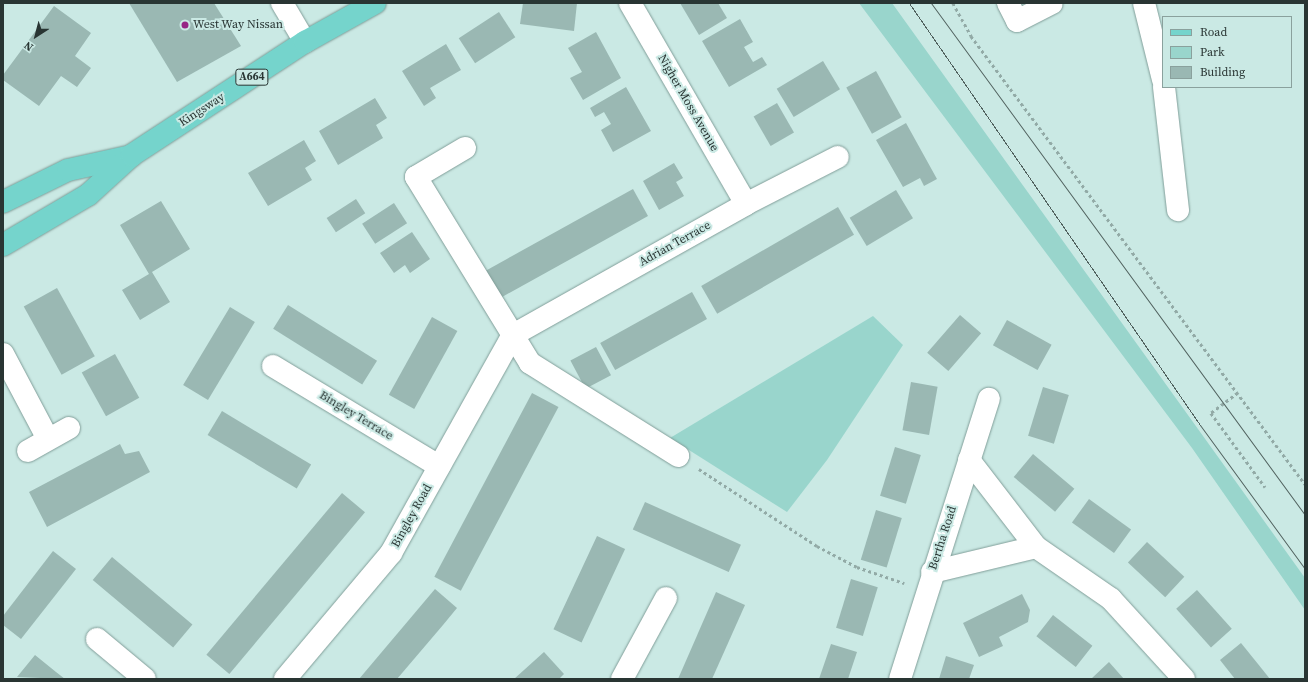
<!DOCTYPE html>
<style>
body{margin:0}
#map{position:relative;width:1308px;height:682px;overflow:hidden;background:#cae9e4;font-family:"Source Serif 4",serif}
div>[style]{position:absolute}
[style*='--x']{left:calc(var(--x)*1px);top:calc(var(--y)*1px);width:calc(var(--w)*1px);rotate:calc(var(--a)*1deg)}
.green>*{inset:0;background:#99d5cc}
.building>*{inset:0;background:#9ab8b3;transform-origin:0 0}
.path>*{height:2.5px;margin-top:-1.25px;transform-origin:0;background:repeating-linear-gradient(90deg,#92aaa6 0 3px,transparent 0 6px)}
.roads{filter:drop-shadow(0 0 1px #819e99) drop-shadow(0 0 1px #819e99)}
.minor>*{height:22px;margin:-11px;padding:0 11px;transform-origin:11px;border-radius:11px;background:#fff}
.major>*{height:22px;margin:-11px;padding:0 11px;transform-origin:11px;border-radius:11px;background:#75d4cc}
.tram>*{height:1px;margin:-0.5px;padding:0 0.5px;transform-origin:0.5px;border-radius:0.5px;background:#526360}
.dots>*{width:11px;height:11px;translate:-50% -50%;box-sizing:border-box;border:2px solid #cae9e4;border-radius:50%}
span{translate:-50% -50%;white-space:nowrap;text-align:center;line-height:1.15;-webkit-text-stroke:4px #cae9e4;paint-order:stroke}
.shield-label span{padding:1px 3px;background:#cae9e4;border:1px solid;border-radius:3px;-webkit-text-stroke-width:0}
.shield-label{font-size:11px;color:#293533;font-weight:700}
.poi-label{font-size:12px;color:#293533}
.left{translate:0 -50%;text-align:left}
.street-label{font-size:12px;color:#293533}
.frame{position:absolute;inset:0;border:4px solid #293533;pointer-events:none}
.legend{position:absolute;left:1162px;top:16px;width:130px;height:72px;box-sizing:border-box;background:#cae9e4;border:1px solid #8aa19d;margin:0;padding:5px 7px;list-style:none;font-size:12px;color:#293533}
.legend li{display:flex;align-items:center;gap:8px;height:20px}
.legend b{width:20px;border:1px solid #8aa19d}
.north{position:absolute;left:16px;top:16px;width:40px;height:40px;-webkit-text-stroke:3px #cae9e4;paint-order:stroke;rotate:216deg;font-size:11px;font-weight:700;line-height:16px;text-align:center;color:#293533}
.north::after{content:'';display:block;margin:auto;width:14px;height:18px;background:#293533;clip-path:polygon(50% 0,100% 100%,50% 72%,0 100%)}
</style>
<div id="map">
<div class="green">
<i style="clip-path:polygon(859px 3px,892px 3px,1305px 578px,1305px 610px,1192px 448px)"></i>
<i style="clip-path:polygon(873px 316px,903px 345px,827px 460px,787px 512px,670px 438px)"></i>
</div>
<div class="building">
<i style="clip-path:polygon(129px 3px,214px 3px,241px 46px,177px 82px)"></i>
<i style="clip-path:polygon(523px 3px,577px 3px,574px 31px,520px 24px)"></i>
<i style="clip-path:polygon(680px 3px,718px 3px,727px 18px,699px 35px)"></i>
<i style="clip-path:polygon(54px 6px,91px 33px,75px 56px,91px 68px,77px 87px,61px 76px,39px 106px,3px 80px,3px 75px)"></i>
<i style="left:499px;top:12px;width:30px;height:48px;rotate:57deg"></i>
<i style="clip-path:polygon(740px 19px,753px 42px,744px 47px,753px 62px,762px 57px,767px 65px,729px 87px,702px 41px)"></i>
<i style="clip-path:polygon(596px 32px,621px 78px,583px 100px,570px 78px,582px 72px,568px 48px)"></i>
<i style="clip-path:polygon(446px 44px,461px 70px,430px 88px,436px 98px,424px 106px,402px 71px)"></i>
<i style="left:823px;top:61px;width:33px;height:54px;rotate:59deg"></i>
<i style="left:876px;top:71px;width:53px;height:34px;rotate:61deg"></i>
<i style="clip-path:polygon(626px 87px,651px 131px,613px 152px,601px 130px,611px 124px,604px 112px,595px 117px,590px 108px)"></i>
<i style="clip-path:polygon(375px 98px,387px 118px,376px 125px,383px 138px,338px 165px,319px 131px)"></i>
<i style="left:777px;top:103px;width:34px;height:27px;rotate:60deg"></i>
<i style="clip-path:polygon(906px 123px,937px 179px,924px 186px,920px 178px,903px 187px,876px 140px)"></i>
<i style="clip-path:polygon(304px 140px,316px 161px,305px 168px,312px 180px,268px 206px,248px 173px)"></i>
<i style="clip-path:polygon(674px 163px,683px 178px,676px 182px,684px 196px,659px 210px,643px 181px)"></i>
<i style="left:633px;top:189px;width:31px;height:172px;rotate:61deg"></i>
<i style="left:896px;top:190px;width:33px;height:54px;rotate:59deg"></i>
<i style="left:356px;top:199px;width:17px;height:35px;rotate:57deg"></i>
<i style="clip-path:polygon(161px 201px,190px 249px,152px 272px,170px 302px,140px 320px,122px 290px,149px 274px,120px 225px)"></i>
<i style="left:394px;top:203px;width:24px;height:38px;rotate:57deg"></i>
<i style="left:838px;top:207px;width:32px;height:158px;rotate:60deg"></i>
<i style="clip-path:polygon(412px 232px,430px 259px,410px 273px,405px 265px,394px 273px,380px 253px)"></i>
<i style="left:57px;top:288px;width:78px;height:38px;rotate:61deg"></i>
<i style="left:692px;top:292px;width:31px;height:105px;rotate:61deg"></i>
<i style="left:288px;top:305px;width:105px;height:28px;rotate:32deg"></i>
<i style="left:230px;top:307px;width:29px;height:91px;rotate:31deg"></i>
<i style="left:960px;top:315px;width:28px;height:50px;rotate:41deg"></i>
<i style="left:432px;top:317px;width:29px;height:89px;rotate:29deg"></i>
<i style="left:1007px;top:320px;width:51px;height:29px;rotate:29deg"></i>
<i style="left:596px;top:347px;width:32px;height:29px;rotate:62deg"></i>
<i style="left:115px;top:354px;width:50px;height:38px;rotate:61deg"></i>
<i style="left:911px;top:382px;width:27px;height:49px;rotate:10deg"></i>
<i style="left:1043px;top:387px;width:27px;height:51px;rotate:17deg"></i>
<i style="left:532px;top:393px;width:30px;height:208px;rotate:28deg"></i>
<i style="left:222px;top:411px;width:104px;height:28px;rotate:31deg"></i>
<i style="clip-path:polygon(120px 444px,125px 454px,139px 451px,150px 472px,47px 527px,29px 492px)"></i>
<i style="left:895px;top:447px;width:27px;height:51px;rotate:17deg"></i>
<i style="left:1033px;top:454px;width:54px;height:30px;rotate:40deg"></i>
<i style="left:342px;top:493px;width:30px;height:211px;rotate:40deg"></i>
<i style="left:1089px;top:499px;width:52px;height:29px;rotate:36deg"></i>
<i style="left:645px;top:502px;width:105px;height:30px;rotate:24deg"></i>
<i style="left:876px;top:510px;width:27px;height:52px;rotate:17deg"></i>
<i style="left:597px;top:536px;width:31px;height:103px;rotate:25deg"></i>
<i style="left:1147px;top:542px;width:51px;height:28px;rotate:43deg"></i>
<i style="clip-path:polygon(53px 551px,76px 569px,21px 639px,3px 625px,3px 616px)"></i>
<i style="left:112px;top:557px;width:105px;height:30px;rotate:40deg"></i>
<i style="left:851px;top:579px;width:28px;height:51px;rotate:17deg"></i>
<i style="clip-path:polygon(435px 589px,457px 608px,443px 625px,397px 679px,359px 679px)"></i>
<i style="left:1197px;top:590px;width:52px;height:28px;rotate:48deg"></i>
<i style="clip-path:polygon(716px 592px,745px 605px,712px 679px,678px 679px)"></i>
<i style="clip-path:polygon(1022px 594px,1030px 610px,1028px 622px,999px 637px,1003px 646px,979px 657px,963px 623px)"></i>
<i style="left:1053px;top:615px;width:50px;height:27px;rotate:38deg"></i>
<i style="clip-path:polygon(1241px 643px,1258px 664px,1270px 679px,1235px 679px,1220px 660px)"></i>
<i style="clip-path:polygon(831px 644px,857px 652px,848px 679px,819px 679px)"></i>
<i style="clip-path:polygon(544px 652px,564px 674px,559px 679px,514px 679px)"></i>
<i style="clip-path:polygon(35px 655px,56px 672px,65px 679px,17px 677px)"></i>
<i style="clip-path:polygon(946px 656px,974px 665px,969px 679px,939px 679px)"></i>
<i style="clip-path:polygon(1109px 662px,1124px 679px,1091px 679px)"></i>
</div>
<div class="path">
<i style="--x:953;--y:3;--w:38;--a:61"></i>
<i style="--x:971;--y:36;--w:559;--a:53.29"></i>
<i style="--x:1238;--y:393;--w:34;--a:143"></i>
<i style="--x:1211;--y:413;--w:92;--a:53.9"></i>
<i style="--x:699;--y:469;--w:141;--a:33.1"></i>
<i style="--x:817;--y:546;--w:45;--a:27.7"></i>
<i style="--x:857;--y:567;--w:50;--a:18.8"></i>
</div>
<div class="roads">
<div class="minor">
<i style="--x:282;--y:3;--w:45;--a:59.5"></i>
<i style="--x:630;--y:3;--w:232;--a:60"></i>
<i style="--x:1008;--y:3;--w:20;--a:63"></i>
<i style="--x:1017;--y:21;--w:39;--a:-27"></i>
<i style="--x:1144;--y:3;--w:79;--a:76.1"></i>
<i style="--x:1164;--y:87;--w:124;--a:83.5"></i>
<i style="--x:465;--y:148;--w:57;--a:149.4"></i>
<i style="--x:416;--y:177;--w:218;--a:58.5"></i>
<i style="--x:530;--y:363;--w:175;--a:32.1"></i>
<i style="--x:513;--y:335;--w:267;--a:-29.3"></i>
<i style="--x:746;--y:204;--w:103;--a:-27.1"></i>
<i style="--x:3;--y:354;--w:96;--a:62.1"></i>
<i style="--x:273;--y:366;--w:194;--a:31.1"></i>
<i style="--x:28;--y:451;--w:47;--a:-29.3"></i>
<i style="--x:969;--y:460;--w:110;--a:52.4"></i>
<i style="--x:1036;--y:547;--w:91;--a:34.7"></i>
<i style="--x:1111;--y:599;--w:108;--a:47.6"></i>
<i style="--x:932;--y:572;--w:107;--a:-13.5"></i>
<i style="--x:97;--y:639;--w:62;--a:39.8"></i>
<i style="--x:285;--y:679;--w:165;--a:-49.9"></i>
<i style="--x:391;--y:553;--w:250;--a:-60.8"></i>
<i style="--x:622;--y:679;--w:92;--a:-61.5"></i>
<i style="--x:900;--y:679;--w:294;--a:-72.4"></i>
</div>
<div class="major">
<i style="--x:3;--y:202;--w:72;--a:-26.2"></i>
<i style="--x:68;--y:170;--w:65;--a:-12.5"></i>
<i style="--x:3;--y:245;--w:99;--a:-30.5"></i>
<i style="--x:88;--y:195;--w:59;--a:-42.3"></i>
<i style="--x:132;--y:155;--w:207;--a:-33.2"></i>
<i style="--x:305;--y:42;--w:80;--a:-29.1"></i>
</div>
</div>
<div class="tram">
<i style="--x:909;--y:3;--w:513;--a:55.41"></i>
<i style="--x:1200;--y:425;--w:178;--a:53.9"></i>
<i style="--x:931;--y:3;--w:634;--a:53.85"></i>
</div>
<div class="dots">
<i style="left:185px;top:25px;background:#972685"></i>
</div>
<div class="shield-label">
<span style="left:252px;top:77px">A664</span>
</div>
<div class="poi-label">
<span class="left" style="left:193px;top:25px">West Way Nissan</span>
</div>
<div class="street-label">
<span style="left:688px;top:103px;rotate:60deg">Nigher Moss Avenue</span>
<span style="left:202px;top:110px;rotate:-33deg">Kingsway</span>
<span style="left:675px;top:244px;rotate:-29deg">Adrian Terrace</span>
<span style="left:356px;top:416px;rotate:31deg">Bingley Terrace</span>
<span style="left:412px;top:516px;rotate:-61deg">Bingley Road</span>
<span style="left:943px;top:538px;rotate:-72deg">Bertha Road</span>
</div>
<div class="frame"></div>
<ul class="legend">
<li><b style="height:5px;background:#75d4cc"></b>Road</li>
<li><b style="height:11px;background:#99d5cc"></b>Park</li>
<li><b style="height:11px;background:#9ab8b3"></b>Building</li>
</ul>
<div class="north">N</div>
</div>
